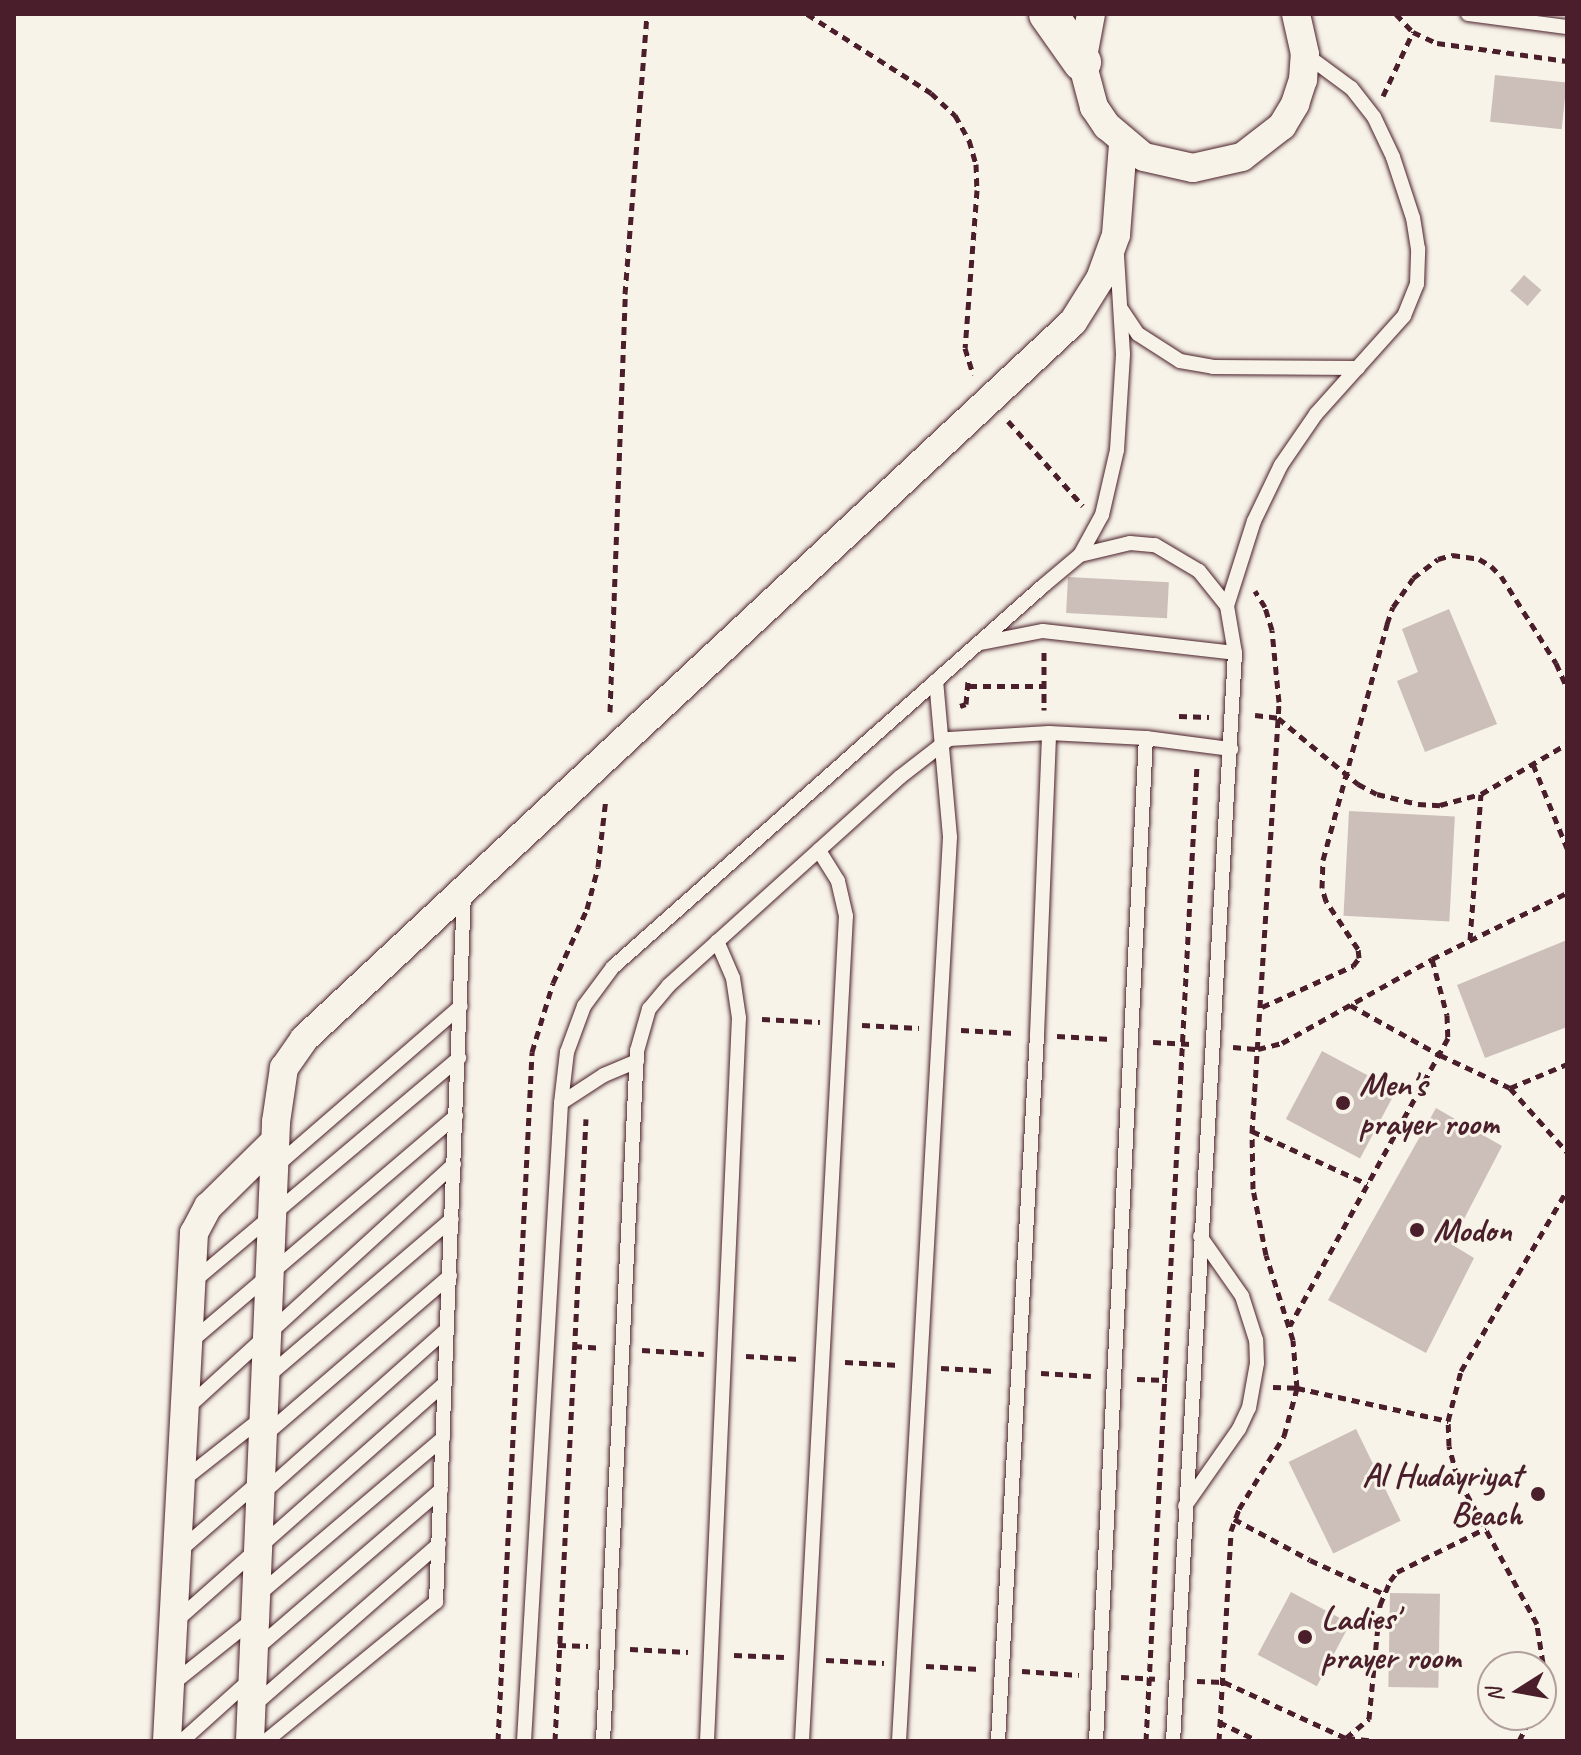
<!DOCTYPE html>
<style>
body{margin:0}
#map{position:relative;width:1581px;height:1755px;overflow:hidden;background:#f7f3e8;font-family:Caveat,sans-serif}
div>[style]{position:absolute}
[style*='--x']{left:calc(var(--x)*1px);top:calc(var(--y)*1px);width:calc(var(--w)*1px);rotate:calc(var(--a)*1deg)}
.building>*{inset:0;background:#ccbfb9;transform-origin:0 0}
.path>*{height:5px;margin-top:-2.5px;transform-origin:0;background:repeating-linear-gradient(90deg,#4a1f2b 0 8px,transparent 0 14px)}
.roads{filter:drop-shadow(0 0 2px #4a1f2b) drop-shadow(0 0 2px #4a1f2b)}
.lane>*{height:14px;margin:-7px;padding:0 7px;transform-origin:7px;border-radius:7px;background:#f7f3e8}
.street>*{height:28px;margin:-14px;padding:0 14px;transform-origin:14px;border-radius:14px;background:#f7f3e8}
.secondary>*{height:38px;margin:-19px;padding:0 19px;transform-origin:19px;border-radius:19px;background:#f7f3e8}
.dots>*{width:22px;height:22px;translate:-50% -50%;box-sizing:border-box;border:4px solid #f7f3e8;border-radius:50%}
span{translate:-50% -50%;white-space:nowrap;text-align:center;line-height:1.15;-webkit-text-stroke:6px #f7f3e8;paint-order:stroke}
.poi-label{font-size:34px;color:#4a1f2b;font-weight:700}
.left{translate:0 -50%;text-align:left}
.right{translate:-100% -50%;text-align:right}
.frame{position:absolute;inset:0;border:16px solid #4a1f2b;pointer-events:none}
.north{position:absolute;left:1477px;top:1651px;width:80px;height:80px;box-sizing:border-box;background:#f7f3e8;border:2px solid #b29e9c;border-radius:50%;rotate:259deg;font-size:22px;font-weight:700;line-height:32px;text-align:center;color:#4a1f2b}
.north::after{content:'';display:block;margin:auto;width:28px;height:36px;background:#4a1f2b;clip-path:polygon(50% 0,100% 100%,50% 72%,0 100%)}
</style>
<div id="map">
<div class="building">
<i style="left:1495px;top:75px;width:72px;height:47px;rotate:6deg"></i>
<i style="left:1524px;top:275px;width:23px;height:21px;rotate:41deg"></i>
<i style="left:1068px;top:577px;width:101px;height:36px;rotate:3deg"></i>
<i style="clip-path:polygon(1449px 609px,1497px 724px,1425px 752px,1397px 681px,1418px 672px,1402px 629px)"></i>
<i style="left:1349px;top:811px;width:106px;height:105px;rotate:3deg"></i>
<i style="clip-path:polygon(1567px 940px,1567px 1027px,1485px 1058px,1457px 985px)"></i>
<i style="left:1322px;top:1051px;width:84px;height:77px;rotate:28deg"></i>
<i style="clip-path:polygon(1436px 1108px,1502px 1146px,1451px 1244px,1474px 1258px,1426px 1353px,1328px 1300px)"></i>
<i style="left:1356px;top:1429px;width:102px;height:75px;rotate:64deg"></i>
<i style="left:1291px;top:1592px;width:67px;height:71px;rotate:28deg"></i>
<i style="left:1390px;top:1593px;width:50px;height:94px;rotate:1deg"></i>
</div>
<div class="path">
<i style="--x:807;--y:14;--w:147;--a:32.5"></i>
<i style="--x:931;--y:93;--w:33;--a:43"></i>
<i style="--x:955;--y:115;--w:29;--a:61"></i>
<i style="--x:969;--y:140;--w:25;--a:74"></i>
<i style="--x:976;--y:164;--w:26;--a:88"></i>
<i style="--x:977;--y:190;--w:158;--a:94.3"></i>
<i style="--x:965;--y:348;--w:28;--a:73"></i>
<i style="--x:1396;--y:14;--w:25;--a:47"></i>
<i style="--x:1413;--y:32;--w:26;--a:25"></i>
<i style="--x:1437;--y:43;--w:131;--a:7.9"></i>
<i style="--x:1383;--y:96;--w:71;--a:-64.9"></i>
<i style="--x:1008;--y:421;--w:113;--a:48.6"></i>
<i style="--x:1044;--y:652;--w:58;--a:90"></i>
<i style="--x:969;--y:686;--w:74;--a:0"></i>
<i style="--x:960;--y:706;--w:6;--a:-18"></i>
<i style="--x:966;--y:704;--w:24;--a:-85"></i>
<i style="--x:610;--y:712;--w:418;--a:-87.9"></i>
<i style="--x:625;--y:294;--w:281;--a:-85.5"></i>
<i style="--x:1255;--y:715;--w:23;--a:7"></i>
<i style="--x:1278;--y:718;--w:104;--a:39.5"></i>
<i style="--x:1358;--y:784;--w:21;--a:28"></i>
<i style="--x:1377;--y:794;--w:42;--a:13.7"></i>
<i style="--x:1418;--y:804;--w:22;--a:3"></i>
<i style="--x:1440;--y:805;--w:42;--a:-15"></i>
<i style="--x:1481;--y:794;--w:99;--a:-30.2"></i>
<i style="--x:1179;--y:716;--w:30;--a:2"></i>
<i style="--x:1533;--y:764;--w:91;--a:68"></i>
<i style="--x:1470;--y:940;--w:146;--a:-85.7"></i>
<i style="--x:1432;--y:959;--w:150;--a:-26.1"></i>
<i style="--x:1350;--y:1005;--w:103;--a:29.1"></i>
<i style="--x:1440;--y:1055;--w:77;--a:25.2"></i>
<i style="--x:1510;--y:1088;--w:86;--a:48.3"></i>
<i style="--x:1262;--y:1007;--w:100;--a:-24.3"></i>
<i style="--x:1353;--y:966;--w:10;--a:-53"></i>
<i style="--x:1359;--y:958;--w:9;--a:-96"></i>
<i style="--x:1358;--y:949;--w:58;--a:-123.7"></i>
<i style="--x:1326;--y:901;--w:14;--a:-107"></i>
<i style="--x:1322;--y:888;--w:28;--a:-88"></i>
<i style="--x:1323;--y:860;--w:245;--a:-74.8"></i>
<i style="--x:1387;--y:624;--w:18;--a:-71"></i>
<i style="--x:1393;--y:607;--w:35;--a:-55"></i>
<i style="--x:1413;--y:578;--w:31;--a:-37"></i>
<i style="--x:1438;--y:559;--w:15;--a:-16"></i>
<i style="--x:1452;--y:555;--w:27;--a:8"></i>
<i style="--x:1479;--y:559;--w:14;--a:30"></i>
<i style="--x:1491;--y:566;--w:14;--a:45"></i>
<i style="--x:1501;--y:576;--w:103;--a:57.7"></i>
<i style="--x:1556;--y:663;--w:27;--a:66"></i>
<i style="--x:762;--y:1019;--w:58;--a:3"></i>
<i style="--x:862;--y:1025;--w:57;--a:3"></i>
<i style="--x:961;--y:1030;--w:54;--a:3.2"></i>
<i style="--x:1057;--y:1036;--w:54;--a:3.2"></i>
<i style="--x:1153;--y:1042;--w:38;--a:3"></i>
<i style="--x:1233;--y:1047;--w:25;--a:5"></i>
<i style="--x:1258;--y:1049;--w:25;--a:-14"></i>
<i style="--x:1282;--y:1043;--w:172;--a:-29.2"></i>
<i style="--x:1432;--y:959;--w:58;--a:75"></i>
<i style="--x:1447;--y:1015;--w:23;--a:88"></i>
<i style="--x:1448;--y:1038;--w:328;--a:118.8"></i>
<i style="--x:1510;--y:1088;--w:62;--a:-22.8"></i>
<i style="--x:1252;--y:1131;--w:127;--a:24.7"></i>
<i style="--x:574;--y:1346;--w:26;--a:4"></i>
<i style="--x:642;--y:1350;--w:62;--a:3.7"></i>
<i style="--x:746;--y:1356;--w:54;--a:3.2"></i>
<i style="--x:845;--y:1362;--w:54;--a:3.2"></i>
<i style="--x:941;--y:1368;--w:54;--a:3.2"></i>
<i style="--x:1041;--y:1373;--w:50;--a:3.4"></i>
<i style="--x:1137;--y:1379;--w:30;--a:2"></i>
<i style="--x:1273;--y:1387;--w:24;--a:2"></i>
<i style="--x:1297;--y:1388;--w:155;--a:12.3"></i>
<i style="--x:1234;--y:1519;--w:86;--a:28.3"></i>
<i style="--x:1310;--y:1560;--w:81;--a:24.7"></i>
<i style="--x:558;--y:1645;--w:30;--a:2"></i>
<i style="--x:630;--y:1649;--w:58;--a:3"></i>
<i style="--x:734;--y:1655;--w:50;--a:2.3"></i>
<i style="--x:826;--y:1660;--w:58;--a:3"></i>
<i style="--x:926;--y:1666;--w:54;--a:3.2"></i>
<i style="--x:1022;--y:1671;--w:57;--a:4"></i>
<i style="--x:1121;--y:1677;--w:34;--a:3"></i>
<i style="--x:1197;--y:1681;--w:27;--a:2"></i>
<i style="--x:1224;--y:1682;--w:134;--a:24.7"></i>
<i style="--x:1346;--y:1738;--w:30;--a:-40"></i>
<i style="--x:1369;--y:1719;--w:115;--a:-84.5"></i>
<i style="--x:1380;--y:1605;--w:26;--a:-67"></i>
<i style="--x:1390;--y:1581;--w:11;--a:-52"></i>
<i style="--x:1397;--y:1572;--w:99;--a:-26.3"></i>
<i style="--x:1541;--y:1682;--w:19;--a:-84"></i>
<i style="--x:1543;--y:1663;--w:39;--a:-99"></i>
<i style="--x:1537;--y:1624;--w:168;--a:-118.4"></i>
<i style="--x:1457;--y:1476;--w:31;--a:-105"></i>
<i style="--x:1449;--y:1446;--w:25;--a:-92"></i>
<i style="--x:1448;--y:1421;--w:52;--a:-75.4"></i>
<i style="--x:1461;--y:1371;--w:210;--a:-59.6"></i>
<i style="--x:1219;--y:1722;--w:43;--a:26"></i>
<i style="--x:1347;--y:1738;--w:27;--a:6"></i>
<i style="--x:498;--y:1741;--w:690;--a:-87.17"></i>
<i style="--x:532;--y:1052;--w:72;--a:-73.1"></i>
<i style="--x:553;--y:983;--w:81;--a:-65.3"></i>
<i style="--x:587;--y:909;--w:43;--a:-75.3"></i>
<i style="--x:598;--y:867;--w:69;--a:-83.4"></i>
<i style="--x:555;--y:1741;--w:623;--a:-87.15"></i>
<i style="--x:1146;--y:1741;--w:976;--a:-87.01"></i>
<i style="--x:1219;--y:1741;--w:210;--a:-86.7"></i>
<i style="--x:1231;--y:1531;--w:23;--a:-70"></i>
<i style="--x:1239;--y:1509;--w:86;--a:-58.3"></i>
<i style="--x:1284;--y:1436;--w:50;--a:-74.8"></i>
<i style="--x:1297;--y:1388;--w:48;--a:-94.8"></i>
<i style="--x:1293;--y:1340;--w:89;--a:-107.6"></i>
<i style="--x:1266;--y:1255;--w:67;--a:-101.1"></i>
<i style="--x:1253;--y:1189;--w:56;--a:-91"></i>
<i style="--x:1252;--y:1133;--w:432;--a:-86.4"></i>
<i style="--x:1279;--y:702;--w:72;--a:-95.6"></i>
<i style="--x:1272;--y:630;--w:24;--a:-107"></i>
<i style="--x:1265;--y:607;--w:19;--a:-122"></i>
<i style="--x:1519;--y:1741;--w:29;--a:-63"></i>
</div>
<div class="roads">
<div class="lane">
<i style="--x:1468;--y:14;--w:100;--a:7.5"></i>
<i style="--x:1121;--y:309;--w:30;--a:56"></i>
<i style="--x:1138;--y:334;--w:50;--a:32.7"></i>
<i style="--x:1180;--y:361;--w:34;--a:10"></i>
<i style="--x:1213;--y:367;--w:145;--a:0.4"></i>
<i style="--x:1080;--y:555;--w:46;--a:-61.2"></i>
<i style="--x:1102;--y:515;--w:67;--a:-77"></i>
<i style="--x:1117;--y:450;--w:96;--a:-86.4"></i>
<i style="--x:1123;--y:354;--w:99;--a:-93.5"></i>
<i style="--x:1227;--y:606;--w:89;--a:-72.4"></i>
<i style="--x:1254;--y:521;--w:62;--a:-64.3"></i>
<i style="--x:1281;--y:465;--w:62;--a:-55.5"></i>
<i style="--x:1316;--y:414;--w:132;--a:-48.1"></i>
<i style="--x:1404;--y:316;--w:35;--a:-68"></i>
<i style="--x:1417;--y:284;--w:35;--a:-88"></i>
<i style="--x:1418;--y:249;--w:31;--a:-99"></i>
<i style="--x:1413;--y:218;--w:64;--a:-108.2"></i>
<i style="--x:1393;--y:157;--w:44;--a:-115.4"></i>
<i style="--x:1374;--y:117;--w:37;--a:-128"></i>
<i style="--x:1351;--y:88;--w:57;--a:-143.5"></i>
<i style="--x:981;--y:643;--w:63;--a:-11"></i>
<i style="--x:1043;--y:631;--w:193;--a:6.5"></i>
<i style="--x:561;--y:1103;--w:51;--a:-33.1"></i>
<i style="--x:604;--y:1075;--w:36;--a:-23"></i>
<i style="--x:274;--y:1168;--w:247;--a:-40.9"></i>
<i style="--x:193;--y:1282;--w:348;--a:-40.1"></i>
<i style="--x:188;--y:1344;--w:352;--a:-40.4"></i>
<i style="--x:267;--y:1377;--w:243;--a:-40.5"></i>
<i style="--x:186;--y:1409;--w:363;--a:-42.4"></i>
<i style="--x:265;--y:1435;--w:244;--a:-40.7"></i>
<i style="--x:182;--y:1481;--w:103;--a:-38.3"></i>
<i style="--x:263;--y:1493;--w:246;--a:-41.7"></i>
<i style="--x:1185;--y:1506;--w:94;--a:-55"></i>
<i style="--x:1239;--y:1429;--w:23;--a:-65"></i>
<i style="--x:1249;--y:1408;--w:46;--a:-79.9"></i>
<i style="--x:1257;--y:1363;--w:23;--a:-92"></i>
<i style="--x:1256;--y:1340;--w:46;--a:-107.7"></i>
<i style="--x:1242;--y:1296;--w:73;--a:-125"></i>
<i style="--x:177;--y:1553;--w:111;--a:-41"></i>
<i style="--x:257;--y:1596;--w:244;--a:-40.3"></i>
<i style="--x:176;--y:1621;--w:359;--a:-41.5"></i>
<i style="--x:256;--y:1649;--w:244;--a:-40.7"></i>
<i style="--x:171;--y:1685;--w:107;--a:-38.6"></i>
<i style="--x:252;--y:1707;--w:248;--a:-41.1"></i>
<i style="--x:182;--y:1741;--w:94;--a:-42"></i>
<i style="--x:266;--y:1741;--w:220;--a:-39.3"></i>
<i style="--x:436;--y:1602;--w:710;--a:-87.74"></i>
<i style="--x:524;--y:1741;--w:639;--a:-86.68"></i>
<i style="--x:561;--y:1103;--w:51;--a:-83.3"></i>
<i style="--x:567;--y:1052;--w:49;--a:-69.7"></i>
<i style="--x:584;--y:1006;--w:49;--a:-53.4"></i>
<i style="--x:613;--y:967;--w:575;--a:-41.54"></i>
<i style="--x:1043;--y:586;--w:48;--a:-40"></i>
<i style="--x:1080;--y:555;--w:51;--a:-13.5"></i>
<i style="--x:1130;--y:543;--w:25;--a:5"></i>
<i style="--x:1155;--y:545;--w:51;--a:30.6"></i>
<i style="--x:1199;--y:571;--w:45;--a:51.3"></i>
<i style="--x:1227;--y:606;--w:48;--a:80.3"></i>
<i style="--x:1235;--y:653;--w:1090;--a:93.26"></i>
<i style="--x:603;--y:1741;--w:691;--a:-87.18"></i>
<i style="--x:637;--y:1051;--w:44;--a:-74.1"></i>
<i style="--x:649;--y:1009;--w:31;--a:-50"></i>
<i style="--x:669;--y:985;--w:202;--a:-42"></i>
<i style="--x:819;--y:850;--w:109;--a:-42"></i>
<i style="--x:900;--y:777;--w:62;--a:-37.8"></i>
<i style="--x:949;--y:739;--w:100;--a:-3.4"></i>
<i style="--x:1049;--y:733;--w:97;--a:3"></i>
<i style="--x:1146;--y:738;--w:86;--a:7.4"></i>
<i style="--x:707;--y:1741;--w:724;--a:-87.47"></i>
<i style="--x:739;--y:1018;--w:40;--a:-98.5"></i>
<i style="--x:733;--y:978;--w:40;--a:-113.4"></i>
<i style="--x:802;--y:1741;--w:826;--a:-86.95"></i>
<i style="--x:846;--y:916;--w:36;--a:-103"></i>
<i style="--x:838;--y:881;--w:36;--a:-122"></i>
<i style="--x:899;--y:1741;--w:905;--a:-86.77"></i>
<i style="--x:950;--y:837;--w:157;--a:-95.1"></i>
<i style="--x:998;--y:1741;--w:707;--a:-86.84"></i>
<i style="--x:1037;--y:1035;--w:302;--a:-87.7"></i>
<i style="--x:1096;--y:1741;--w:1004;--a:-87.15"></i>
</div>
<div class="street">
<i style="--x:1091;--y:14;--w:49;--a:100.6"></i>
<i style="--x:1082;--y:62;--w:47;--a:75.1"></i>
<i style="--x:1094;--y:107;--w:23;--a:56"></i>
<i style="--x:1107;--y:126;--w:48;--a:40"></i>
<i style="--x:1144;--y:157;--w:50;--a:12.7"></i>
<i style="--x:1193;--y:168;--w:50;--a:-12.7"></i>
<i style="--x:1242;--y:157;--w:51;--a:-37.8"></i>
<i style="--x:1282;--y:126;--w:26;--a:-59"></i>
<i style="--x:1295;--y:104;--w:25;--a:-72"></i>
<i style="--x:1303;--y:80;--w:26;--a:-86"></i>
<i style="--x:1305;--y:54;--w:41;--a:-102.7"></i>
<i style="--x:167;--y:1741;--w:509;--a:-86.96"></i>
<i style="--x:194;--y:1233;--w:30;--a:-62"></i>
<i style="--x:208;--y:1207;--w:94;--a:-44.6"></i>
<i style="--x:250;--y:1741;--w:620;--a:-87.59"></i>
<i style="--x:276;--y:1122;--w:55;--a:-81.6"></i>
<i style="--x:284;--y:1068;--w:35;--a:-55"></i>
<i style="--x:304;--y:1039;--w:1051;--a:-43"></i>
<i style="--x:1073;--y:322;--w:51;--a:-57.9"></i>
<i style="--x:1100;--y:279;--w:47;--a:-70"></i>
<i style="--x:1116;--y:235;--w:92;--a:-85.6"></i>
</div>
<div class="secondary">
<i style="--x:1048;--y:14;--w:59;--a:54.7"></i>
</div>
</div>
<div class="dots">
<i style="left:1343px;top:1103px;background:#4a1f2b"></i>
<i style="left:1417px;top:1230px;background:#4a1f2b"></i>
<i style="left:1538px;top:1494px;background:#4a1f2b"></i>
<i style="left:1305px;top:1637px;background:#4a1f2b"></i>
</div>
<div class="poi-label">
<span class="left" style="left:1359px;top:1103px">Men's<br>prayer room</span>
<span class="left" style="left:1433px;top:1230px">Modon</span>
<span class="right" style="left:1522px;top:1494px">Al Hudayriyat<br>Beach</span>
<span class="left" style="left:1321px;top:1637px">Ladies'<br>prayer room</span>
</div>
<div class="frame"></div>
<div class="north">N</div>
</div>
